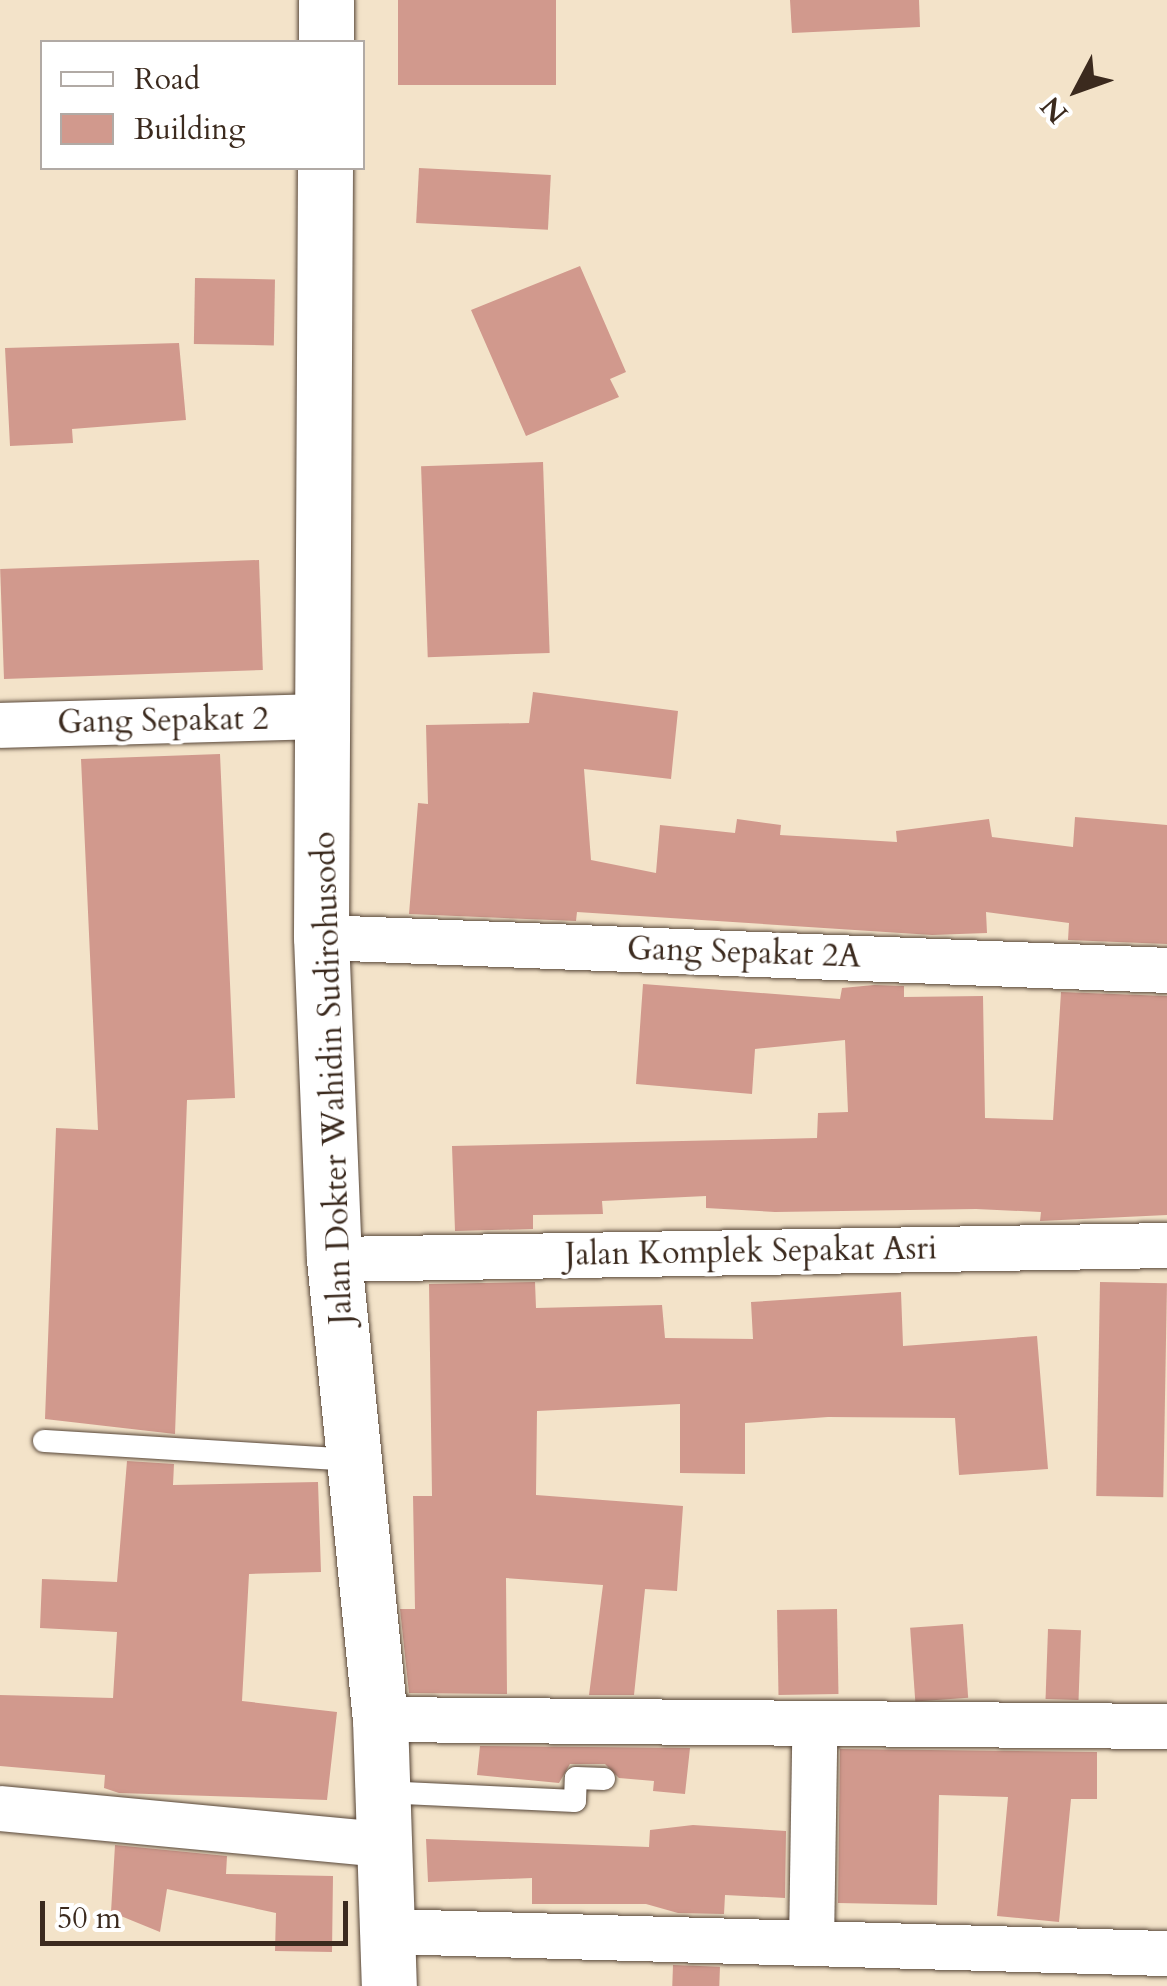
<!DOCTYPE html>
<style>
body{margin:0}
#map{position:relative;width:1167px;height:1986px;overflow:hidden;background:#f3e3c9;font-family:Cardo,serif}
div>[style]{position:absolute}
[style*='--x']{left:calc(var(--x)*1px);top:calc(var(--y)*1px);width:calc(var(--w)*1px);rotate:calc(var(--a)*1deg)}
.building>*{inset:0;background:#d1998d;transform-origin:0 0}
.roads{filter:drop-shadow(0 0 2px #574638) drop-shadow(0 0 2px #574638)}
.service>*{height:22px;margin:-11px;padding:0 11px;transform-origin:11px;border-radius:11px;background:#fff}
.minor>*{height:45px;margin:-22.5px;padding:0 22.5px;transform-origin:22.5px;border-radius:22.5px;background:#fff}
.tertiary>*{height:55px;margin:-27.5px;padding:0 27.5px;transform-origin:27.5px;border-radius:27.5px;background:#fff}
span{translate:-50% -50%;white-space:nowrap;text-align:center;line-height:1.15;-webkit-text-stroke:8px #fff;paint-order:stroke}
.street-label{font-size:32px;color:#3b2a1e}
.legend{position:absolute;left:40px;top:40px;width:325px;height:130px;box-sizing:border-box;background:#fff;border:2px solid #b1aaa5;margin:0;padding:12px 18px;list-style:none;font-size:30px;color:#3b2a1e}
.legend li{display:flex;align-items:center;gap:20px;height:50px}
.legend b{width:50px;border:2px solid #b1aaa5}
.north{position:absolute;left:1027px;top:40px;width:100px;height:100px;-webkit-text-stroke:8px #fff;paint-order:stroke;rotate:229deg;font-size:28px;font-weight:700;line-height:40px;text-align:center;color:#3b2a1e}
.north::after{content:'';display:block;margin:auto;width:35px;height:45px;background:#3b2a1e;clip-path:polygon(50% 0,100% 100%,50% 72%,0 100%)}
.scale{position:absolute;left:40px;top:1901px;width:308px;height:45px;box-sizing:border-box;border:5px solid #3b2a1e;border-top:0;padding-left:12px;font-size:30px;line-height:35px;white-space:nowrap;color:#3b2a1e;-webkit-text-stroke:8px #fff;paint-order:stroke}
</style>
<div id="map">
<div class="building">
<i style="left:398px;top:0;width:158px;height:85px"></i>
<i style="clip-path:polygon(790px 0,919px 0,920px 27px,792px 33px)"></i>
<i style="left:419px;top:168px;width:132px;height:55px;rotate:3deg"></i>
<i style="clip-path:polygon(580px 266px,626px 372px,610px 379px,619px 397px,526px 436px,471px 310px)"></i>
<i style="left:195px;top:278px;width:80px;height:66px;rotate:1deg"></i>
<i style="clip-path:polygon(179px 343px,186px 420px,72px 429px,73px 443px,10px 446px,5px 348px)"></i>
<i style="left:543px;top:462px;width:191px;height:122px;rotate:88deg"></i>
<i style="left:259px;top:560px;width:110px;height:259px;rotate:88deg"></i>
<i style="clip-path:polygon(533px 692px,678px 711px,671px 779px,584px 769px,591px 860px,656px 873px,660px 825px,735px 833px,737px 819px,781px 825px,780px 835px,897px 842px,896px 831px,989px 819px,992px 837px,1073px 847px,1075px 817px,1167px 825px,1167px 944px,1068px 940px,1069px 923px,986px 912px,987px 933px,932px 935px,577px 912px,576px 921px,409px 914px,418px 803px,428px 804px,426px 725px,529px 723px)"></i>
<i style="clip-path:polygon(220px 754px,235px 1098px,187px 1100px,175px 1434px,45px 1419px,56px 1128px,98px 1130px,81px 759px)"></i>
<i style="clip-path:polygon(643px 984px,840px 999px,842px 988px,874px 985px,904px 986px,904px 997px,983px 996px,985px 1118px,1053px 1120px,1061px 992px,1167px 996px,1167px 1215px,1040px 1221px,1041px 1212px,976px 1209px,775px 1212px,706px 1208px,706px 1196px,602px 1201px,603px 1214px,533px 1215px,533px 1229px,455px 1231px,452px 1146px,817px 1138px,818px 1113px,848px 1112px,845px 1040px,755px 1049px,752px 1094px,636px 1084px)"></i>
<i style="clip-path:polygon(535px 1282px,536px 1308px,662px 1305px,665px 1338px,753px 1339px,751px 1302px,901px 1292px,903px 1346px,1037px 1336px,1048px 1469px,959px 1475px,955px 1418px,828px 1417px,745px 1423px,745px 1474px,680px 1473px,680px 1404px,537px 1411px,536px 1495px,683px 1506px,677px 1591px,645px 1589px,634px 1695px,589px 1695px,603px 1585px,506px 1578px,507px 1694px,409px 1693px,400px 1609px,415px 1609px,413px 1496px,432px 1496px,429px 1284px)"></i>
<i style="left:1100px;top:1282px;width:67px;height:214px;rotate:1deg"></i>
<i style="clip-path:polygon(127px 1461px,174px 1464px,173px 1485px,318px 1482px,321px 1572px,249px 1574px,242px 1701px,337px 1712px,327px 1800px,119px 1793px,104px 1788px,105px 1775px,0 1766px,0 1695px,113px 1698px,117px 1632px,40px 1628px,42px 1579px,117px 1582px)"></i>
<i style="left:837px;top:1609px;width:85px;height:60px;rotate:89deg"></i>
<i style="left:963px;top:1624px;width:74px;height:53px;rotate:86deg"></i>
<i style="left:1048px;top:1629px;width:33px;height:70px;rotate:2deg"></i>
<i style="clip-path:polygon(480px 1746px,690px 1748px,685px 1794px,653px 1791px,654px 1781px,619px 1778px,605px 1764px,570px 1764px,559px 1783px,477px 1775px)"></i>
<i style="clip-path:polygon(840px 1749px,1097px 1752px,1097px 1799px,1071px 1799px,1059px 1922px,997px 1916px,1008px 1797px,939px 1795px,937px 1905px,838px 1903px)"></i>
<i style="clip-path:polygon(693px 1825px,786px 1831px,785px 1898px,725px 1895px,724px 1914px,678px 1913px,646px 1904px,532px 1904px,532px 1878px,428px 1882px,426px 1839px,649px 1847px,650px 1830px)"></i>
<i style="clip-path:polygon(115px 1845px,227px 1856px,226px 1874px,333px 1876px,332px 1952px,275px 1951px,276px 1913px,167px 1889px,160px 1932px,111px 1912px)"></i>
<i style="left:673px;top:1965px;width:47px;height:21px;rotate:2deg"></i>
</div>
<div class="roads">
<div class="service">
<i style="--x:44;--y:1441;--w:311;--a:3.5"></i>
<i style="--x:382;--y:1792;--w:193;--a:2.7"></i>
<i style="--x:575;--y:1801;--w:23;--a:-88"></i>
<i style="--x:576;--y:1778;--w:28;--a:2"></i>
</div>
<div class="minor">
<i style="--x:0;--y:725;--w:325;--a:-1.6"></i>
<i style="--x:321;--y:937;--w:847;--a:2.23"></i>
<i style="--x:334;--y:1259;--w:833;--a:-0.96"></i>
<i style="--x:380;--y:1719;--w:787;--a:0.51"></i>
<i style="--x:0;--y:1808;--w:386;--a:5.4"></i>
<i style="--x:387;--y:1931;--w:780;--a:1.62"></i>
<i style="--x:811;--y:1943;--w:201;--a:-89.1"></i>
</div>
<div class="tertiary">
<i style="--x:326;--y:42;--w:42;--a:-90"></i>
<i style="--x:325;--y:168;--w:769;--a:90.3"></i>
<i style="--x:321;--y:937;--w:322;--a:87.7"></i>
<i style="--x:334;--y:1259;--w:462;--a:84.3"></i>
<i style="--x:380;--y:1719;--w:267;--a:88.1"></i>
</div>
</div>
<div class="street-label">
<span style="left:163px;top:721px;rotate:-1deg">Gang Sepakat 2</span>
<span style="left:744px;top:953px;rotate:2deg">Gang Sepakat 2A</span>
<span style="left:333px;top:1078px;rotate:-92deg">Jalan Dokter Wahidin Sudirohusodo</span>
<span style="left:751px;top:1252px;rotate:-1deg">Jalan Komplek Sepakat Asri</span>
</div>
<ul class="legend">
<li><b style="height:12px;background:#fff"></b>Road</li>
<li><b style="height:28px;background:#d1998d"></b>Building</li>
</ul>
<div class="north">N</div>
<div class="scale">50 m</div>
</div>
